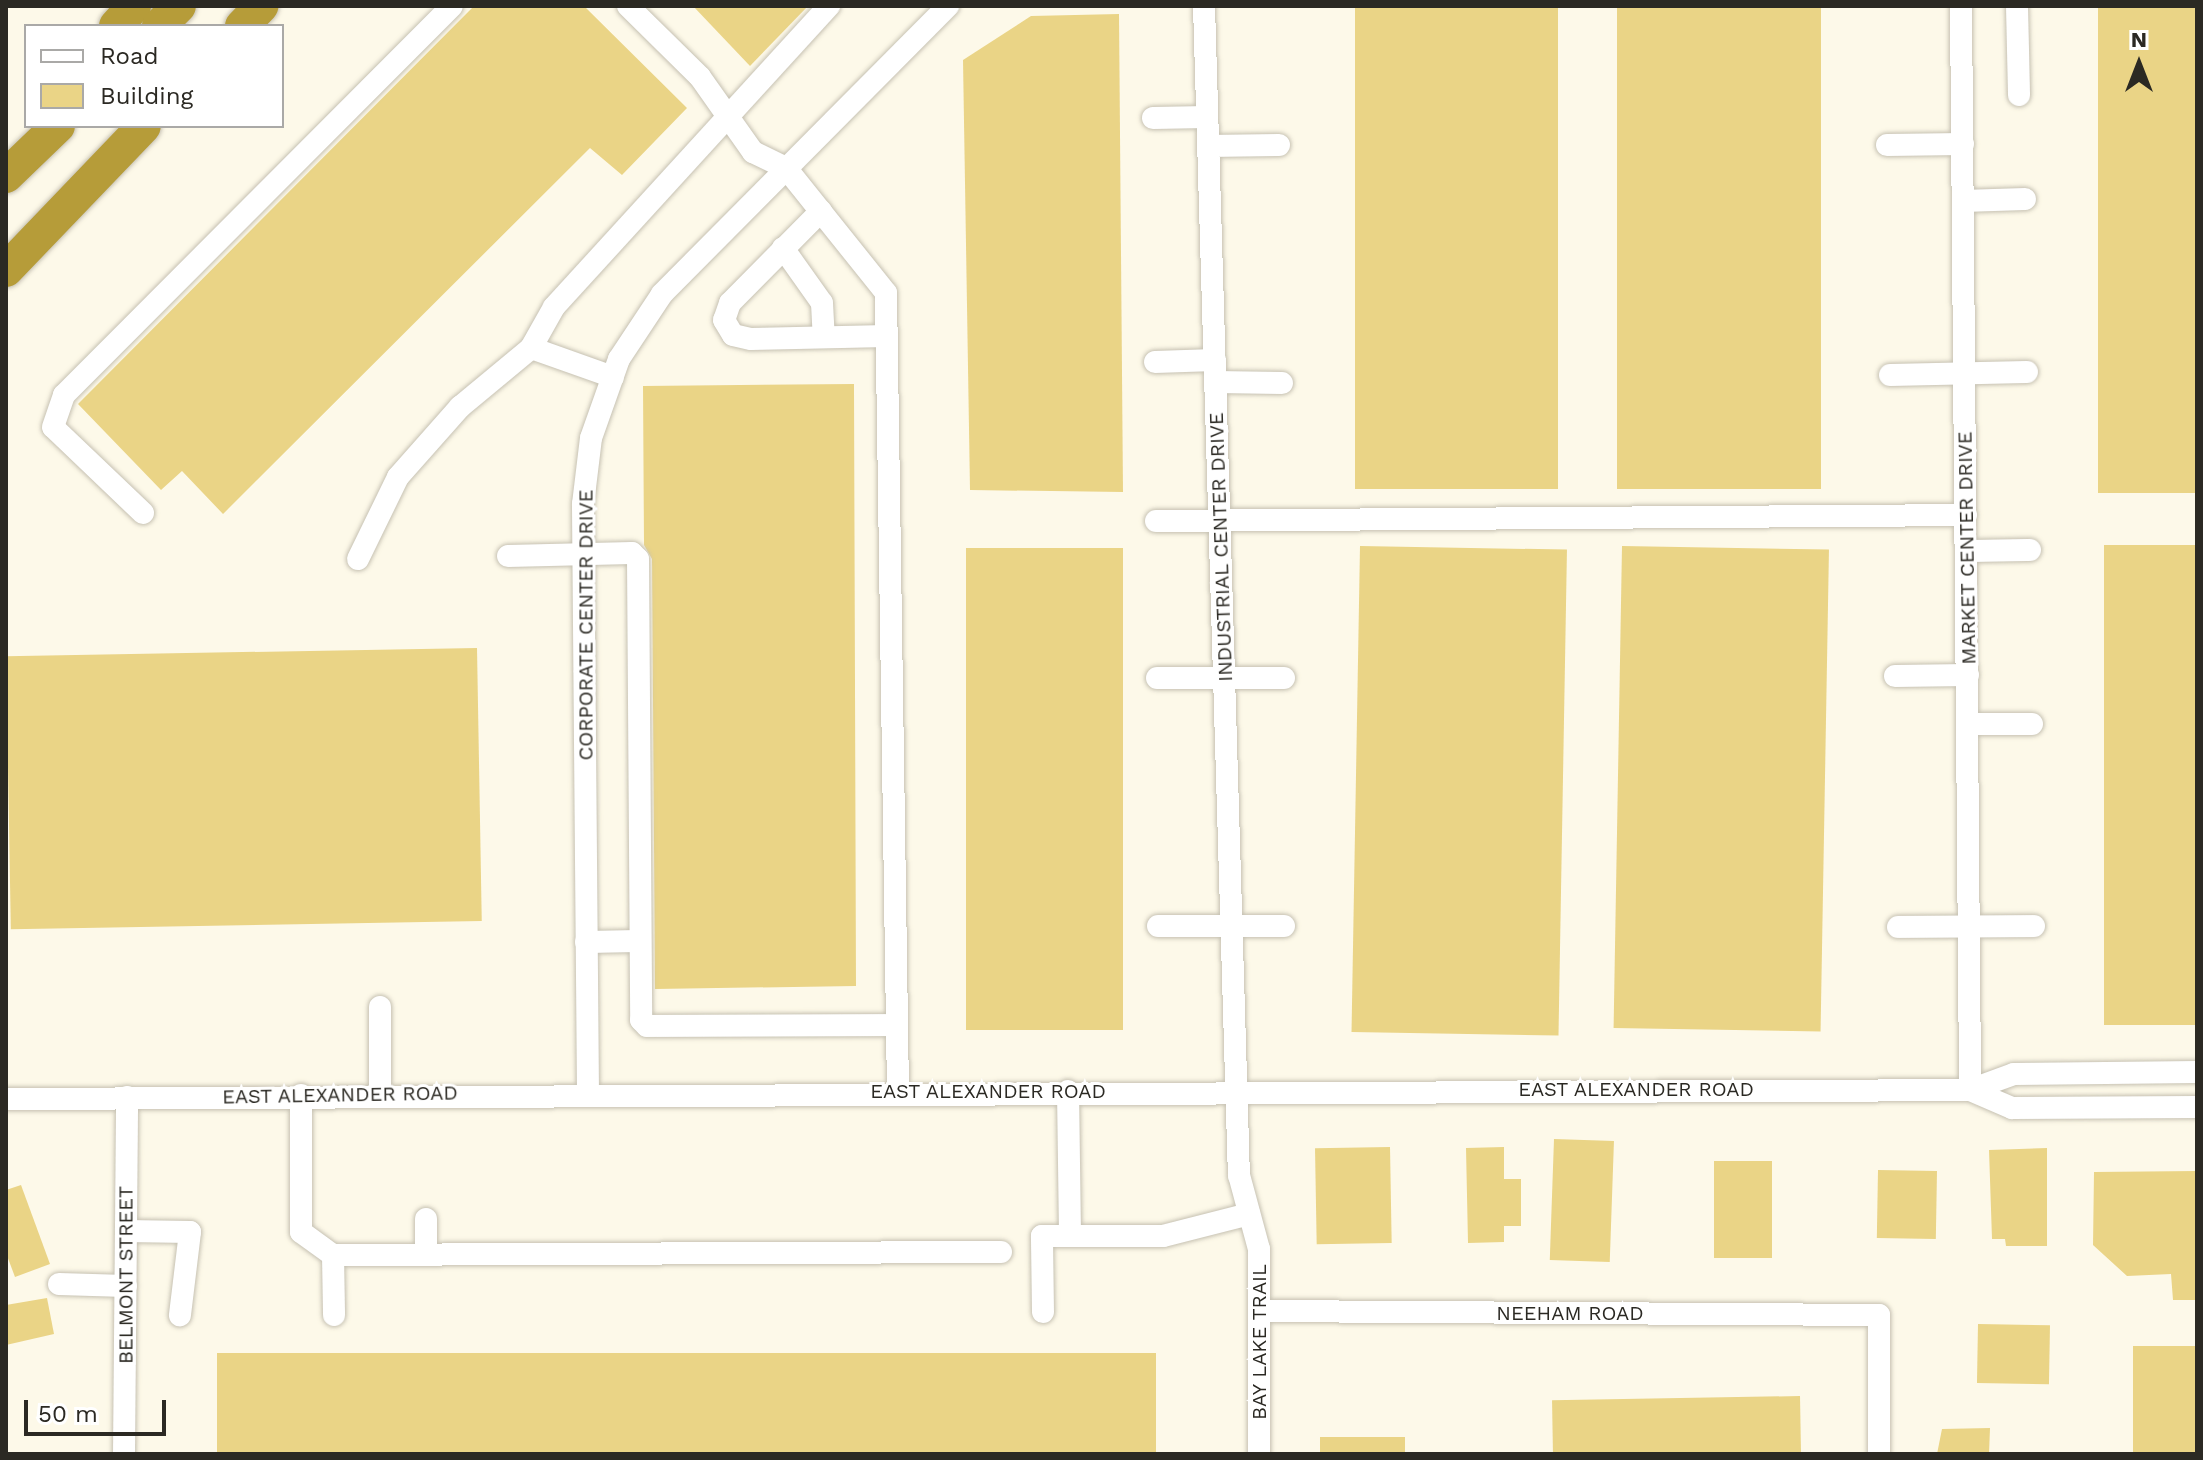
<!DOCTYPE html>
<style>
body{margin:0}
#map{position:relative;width:2203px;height:1460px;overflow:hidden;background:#fdf9e9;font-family:"Work Sans",sans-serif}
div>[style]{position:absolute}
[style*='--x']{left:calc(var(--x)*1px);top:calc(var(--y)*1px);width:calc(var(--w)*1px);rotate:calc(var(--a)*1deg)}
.building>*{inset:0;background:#ead486;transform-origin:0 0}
.roads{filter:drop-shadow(0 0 2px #c6c1b2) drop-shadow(0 0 2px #c6c1b2)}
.minor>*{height:22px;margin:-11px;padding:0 11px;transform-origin:11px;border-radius:11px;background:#fff}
.highway>*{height:34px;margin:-17px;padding:0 17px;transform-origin:17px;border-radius:17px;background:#b69c39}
span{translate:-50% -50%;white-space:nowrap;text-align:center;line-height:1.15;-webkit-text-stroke:6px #fff;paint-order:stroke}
.street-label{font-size:20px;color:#2b2923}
.frame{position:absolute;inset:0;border:8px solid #2b2923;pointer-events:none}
.legend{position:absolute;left:24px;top:24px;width:260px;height:104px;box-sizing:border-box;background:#fff;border:2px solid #aaa9a7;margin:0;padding:10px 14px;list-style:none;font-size:24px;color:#2b2923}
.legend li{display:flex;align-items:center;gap:16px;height:40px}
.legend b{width:40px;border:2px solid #aaa9a7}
.north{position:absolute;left:2099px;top:24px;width:80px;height:80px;-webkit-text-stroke:6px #fff;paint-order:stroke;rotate:0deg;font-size:22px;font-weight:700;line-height:32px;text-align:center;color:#2b2923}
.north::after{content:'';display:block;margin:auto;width:28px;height:36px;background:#2b2923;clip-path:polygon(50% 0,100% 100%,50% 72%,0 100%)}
.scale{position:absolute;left:24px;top:1400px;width:142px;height:36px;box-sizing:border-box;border:4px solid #2b2923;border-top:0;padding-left:10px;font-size:24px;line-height:28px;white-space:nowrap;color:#2b2923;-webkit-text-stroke:6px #fff;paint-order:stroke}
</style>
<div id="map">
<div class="building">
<i style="clip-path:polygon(474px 6px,584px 6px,687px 108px,622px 175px,590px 148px,223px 514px,182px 471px,161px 490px,78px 404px)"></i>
<i style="clip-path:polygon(693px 6px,808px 6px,750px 66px)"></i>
<i style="left:1355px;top:6px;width:203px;height:483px"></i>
<i style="left:1617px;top:6px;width:204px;height:483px"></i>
<i style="left:2098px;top:6px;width:99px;height:487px"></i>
<i style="clip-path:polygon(1119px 14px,1123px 492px,970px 490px,963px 60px,1031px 16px)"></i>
<i style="clip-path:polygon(854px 384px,856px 986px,655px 989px,652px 559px,644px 545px,643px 386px)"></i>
<i style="left:2197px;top:545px;width:480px;height:93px;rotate:90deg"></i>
<i style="left:1360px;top:546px;width:207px;height:486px;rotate:1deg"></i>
<i style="left:1622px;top:546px;width:207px;height:482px;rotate:1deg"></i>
<i style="left:966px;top:548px;width:157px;height:482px"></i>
<i style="left:477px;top:648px;width:273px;height:471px;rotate:89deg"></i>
<i style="left:1554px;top:1139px;width:60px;height:121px;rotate:2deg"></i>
<i style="left:1390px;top:1147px;width:96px;height:75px;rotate:89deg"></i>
<i style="clip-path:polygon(1504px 1147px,1504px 1179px,1521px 1179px,1521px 1226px,1504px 1226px,1504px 1242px,1468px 1243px,1466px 1148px)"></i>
<i style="clip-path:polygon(2047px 1148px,2047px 1246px,2006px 1246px,2005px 1239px,1992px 1239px,1989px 1150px)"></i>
<i style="left:1714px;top:1161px;width:58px;height:97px"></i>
<i style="left:1937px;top:1171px;width:68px;height:59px;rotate:91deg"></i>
<i style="clip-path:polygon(2197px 1171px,2197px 1300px,2173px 1300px,2171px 1274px,2127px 1276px,2093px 1245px,2094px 1172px)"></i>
<i style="clip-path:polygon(21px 1185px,50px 1264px,15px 1277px,6px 1253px,6px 1190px)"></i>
<i style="clip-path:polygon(47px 1298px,54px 1334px,6px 1345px,6px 1305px)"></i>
<i style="left:1978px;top:1324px;width:72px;height:59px;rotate:1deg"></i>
<i style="left:2133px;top:1346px;width:64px;height:108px"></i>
<i style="left:1156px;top:1353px;width:101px;height:939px;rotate:90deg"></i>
<i style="left:1800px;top:1396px;width:58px;height:248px;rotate:89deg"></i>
<i style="clip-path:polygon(1990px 1428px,1989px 1454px,1937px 1454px,1942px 1429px)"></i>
<i style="left:1405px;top:1437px;width:17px;height:85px;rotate:90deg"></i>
</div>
<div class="roads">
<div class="minor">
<i style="--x:628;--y:6;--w:101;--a:44.6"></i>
<i style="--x:700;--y:77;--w:92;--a:54.8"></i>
<i style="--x:753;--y:152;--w:37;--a:26"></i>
<i style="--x:786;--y:168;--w:160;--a:51.3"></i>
<i style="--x:886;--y:293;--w:799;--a:89.14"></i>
<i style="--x:1204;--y:6;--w:1170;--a:88.29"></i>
<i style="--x:1239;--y:1175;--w:77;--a:74.9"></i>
<i style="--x:1259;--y:1249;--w:205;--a:90"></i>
<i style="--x:1961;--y:6;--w:1084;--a:89.52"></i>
<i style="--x:2017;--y:6;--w:89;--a:88.7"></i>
<i style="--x:1153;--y:118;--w:54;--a:-1.1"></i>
<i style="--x:1887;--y:145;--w:76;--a:-0.8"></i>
<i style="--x:1208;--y:146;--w:71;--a:-0.8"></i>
<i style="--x:1963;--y:201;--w:62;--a:-1.8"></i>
<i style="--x:821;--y:211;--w:129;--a:134.7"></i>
<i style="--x:730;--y:303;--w:18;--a:109"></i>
<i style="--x:724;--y:320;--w:17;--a:59"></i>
<i style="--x:733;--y:335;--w:18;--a:13"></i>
<i style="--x:751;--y:339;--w:136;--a:-1.3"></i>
<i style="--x:783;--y:248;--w:67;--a:54.7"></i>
<i style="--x:822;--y:303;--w:34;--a:87"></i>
<i style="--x:1155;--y:362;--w:60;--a:-1.9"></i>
<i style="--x:1890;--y:375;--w:137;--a:-1.3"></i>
<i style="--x:613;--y:377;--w:87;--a:-160.5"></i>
<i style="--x:531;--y:348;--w:47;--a:-60.7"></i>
<i style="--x:554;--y:307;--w:408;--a:-47.6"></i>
<i style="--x:1216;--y:382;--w:66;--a:0.9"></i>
<i style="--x:143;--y:513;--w:124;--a:-136.3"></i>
<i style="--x:53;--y:427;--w:34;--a:-71"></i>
<i style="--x:64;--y:395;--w:549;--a:-45.07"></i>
<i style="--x:1156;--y:521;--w:810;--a:-0.42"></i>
<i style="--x:1967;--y:551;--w:63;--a:-0.9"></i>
<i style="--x:508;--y:556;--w:124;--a:-1.4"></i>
<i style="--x:632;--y:553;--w:8;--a:45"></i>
<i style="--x:638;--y:559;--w:461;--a:89.6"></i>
<i style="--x:641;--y:1020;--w:8;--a:45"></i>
<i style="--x:647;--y:1026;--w:250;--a:-0.2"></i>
<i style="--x:358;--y:559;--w:91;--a:-64"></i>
<i style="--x:398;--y:477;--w:94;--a:-48.5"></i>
<i style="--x:460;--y:407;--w:92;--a:-39.7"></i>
<i style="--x:1895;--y:676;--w:73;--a:-0.8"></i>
<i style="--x:1157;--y:678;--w:127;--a:0"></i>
<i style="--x:1968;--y:724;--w:64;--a:0"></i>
<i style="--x:1158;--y:926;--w:126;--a:0"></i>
<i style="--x:1898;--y:927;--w:136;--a:-0.4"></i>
<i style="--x:586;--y:942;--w:53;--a:-1.1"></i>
<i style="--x:380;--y:1007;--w:87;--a:90"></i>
<i style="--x:1970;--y:1090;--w:46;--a:23.2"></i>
<i style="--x:2012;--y:1108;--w:185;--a:-0.3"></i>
<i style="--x:1068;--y:1091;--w:145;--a:89.2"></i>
<i style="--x:588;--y:1093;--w:589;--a:-90.49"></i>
<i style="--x:583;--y:504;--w:66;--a:-83.1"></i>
<i style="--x:591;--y:438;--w:84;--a:-70.5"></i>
<i style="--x:619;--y:359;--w:78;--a:-56.5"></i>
<i style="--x:662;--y:294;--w:406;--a:-45.2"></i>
<i style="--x:301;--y:1095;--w:137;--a:90"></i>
<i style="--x:301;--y:1232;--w:39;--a:36"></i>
<i style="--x:333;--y:1255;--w:668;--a:-0.26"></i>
<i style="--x:6;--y:1099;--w:1964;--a:-0.26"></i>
<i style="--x:1970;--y:1090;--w:47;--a:-20"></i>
<i style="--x:2014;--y:1074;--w:183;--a:-0.6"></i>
<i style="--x:426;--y:1219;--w:35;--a:90"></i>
<i style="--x:126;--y:1231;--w:64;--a:0.9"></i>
<i style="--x:190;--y:1232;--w:84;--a:96.9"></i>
<i style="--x:333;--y:1255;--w:60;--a:89"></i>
<i style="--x:59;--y:1284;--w:67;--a:1.7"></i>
<i style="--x:1260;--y:1311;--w:619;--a:0.37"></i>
<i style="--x:1879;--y:1315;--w:139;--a:90"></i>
<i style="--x:1043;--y:1312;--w:76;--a:-90.8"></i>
<i style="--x:1042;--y:1236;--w:121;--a:0"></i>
<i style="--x:1163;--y:1236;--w:89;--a:-14.3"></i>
<i style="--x:124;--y:1454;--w:357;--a:-89.5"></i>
</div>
<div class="highway">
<i style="--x:116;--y:26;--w:27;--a:-48"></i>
<i style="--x:159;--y:26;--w:28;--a:-45"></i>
<i style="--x:242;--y:26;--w:28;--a:-46"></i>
<i style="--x:6;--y:176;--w:72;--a:-43.9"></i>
<i style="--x:6;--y:270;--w:199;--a:-46.2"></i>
</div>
</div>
<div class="street-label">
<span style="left:1221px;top:547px;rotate:-92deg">INDUSTRIAL CENTER DRIVE</span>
<span style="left:1967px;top:548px;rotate:-91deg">MARKET CENTER DRIVE</span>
<span style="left:586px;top:625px;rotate:-90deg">CORPORATE CENTER DRIVE</span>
<span style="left:1636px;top:1089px">EAST ALEXANDER ROAD</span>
<span style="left:988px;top:1091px">EAST ALEXANDER ROAD</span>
<span style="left:340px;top:1095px;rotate:-1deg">EAST ALEXANDER ROAD</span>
<span style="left:126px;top:1275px;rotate:-90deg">BELMONT STREET</span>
<span style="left:1570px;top:1313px">NEEHAM ROAD</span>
<span style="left:1259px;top:1342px;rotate:-90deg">BAY LAKE TRAIL</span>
</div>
<div class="frame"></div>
<ul class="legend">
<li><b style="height:10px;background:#fff"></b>Road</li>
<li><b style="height:22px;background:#ead486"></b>Building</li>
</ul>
<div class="north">N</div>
<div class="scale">50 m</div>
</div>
